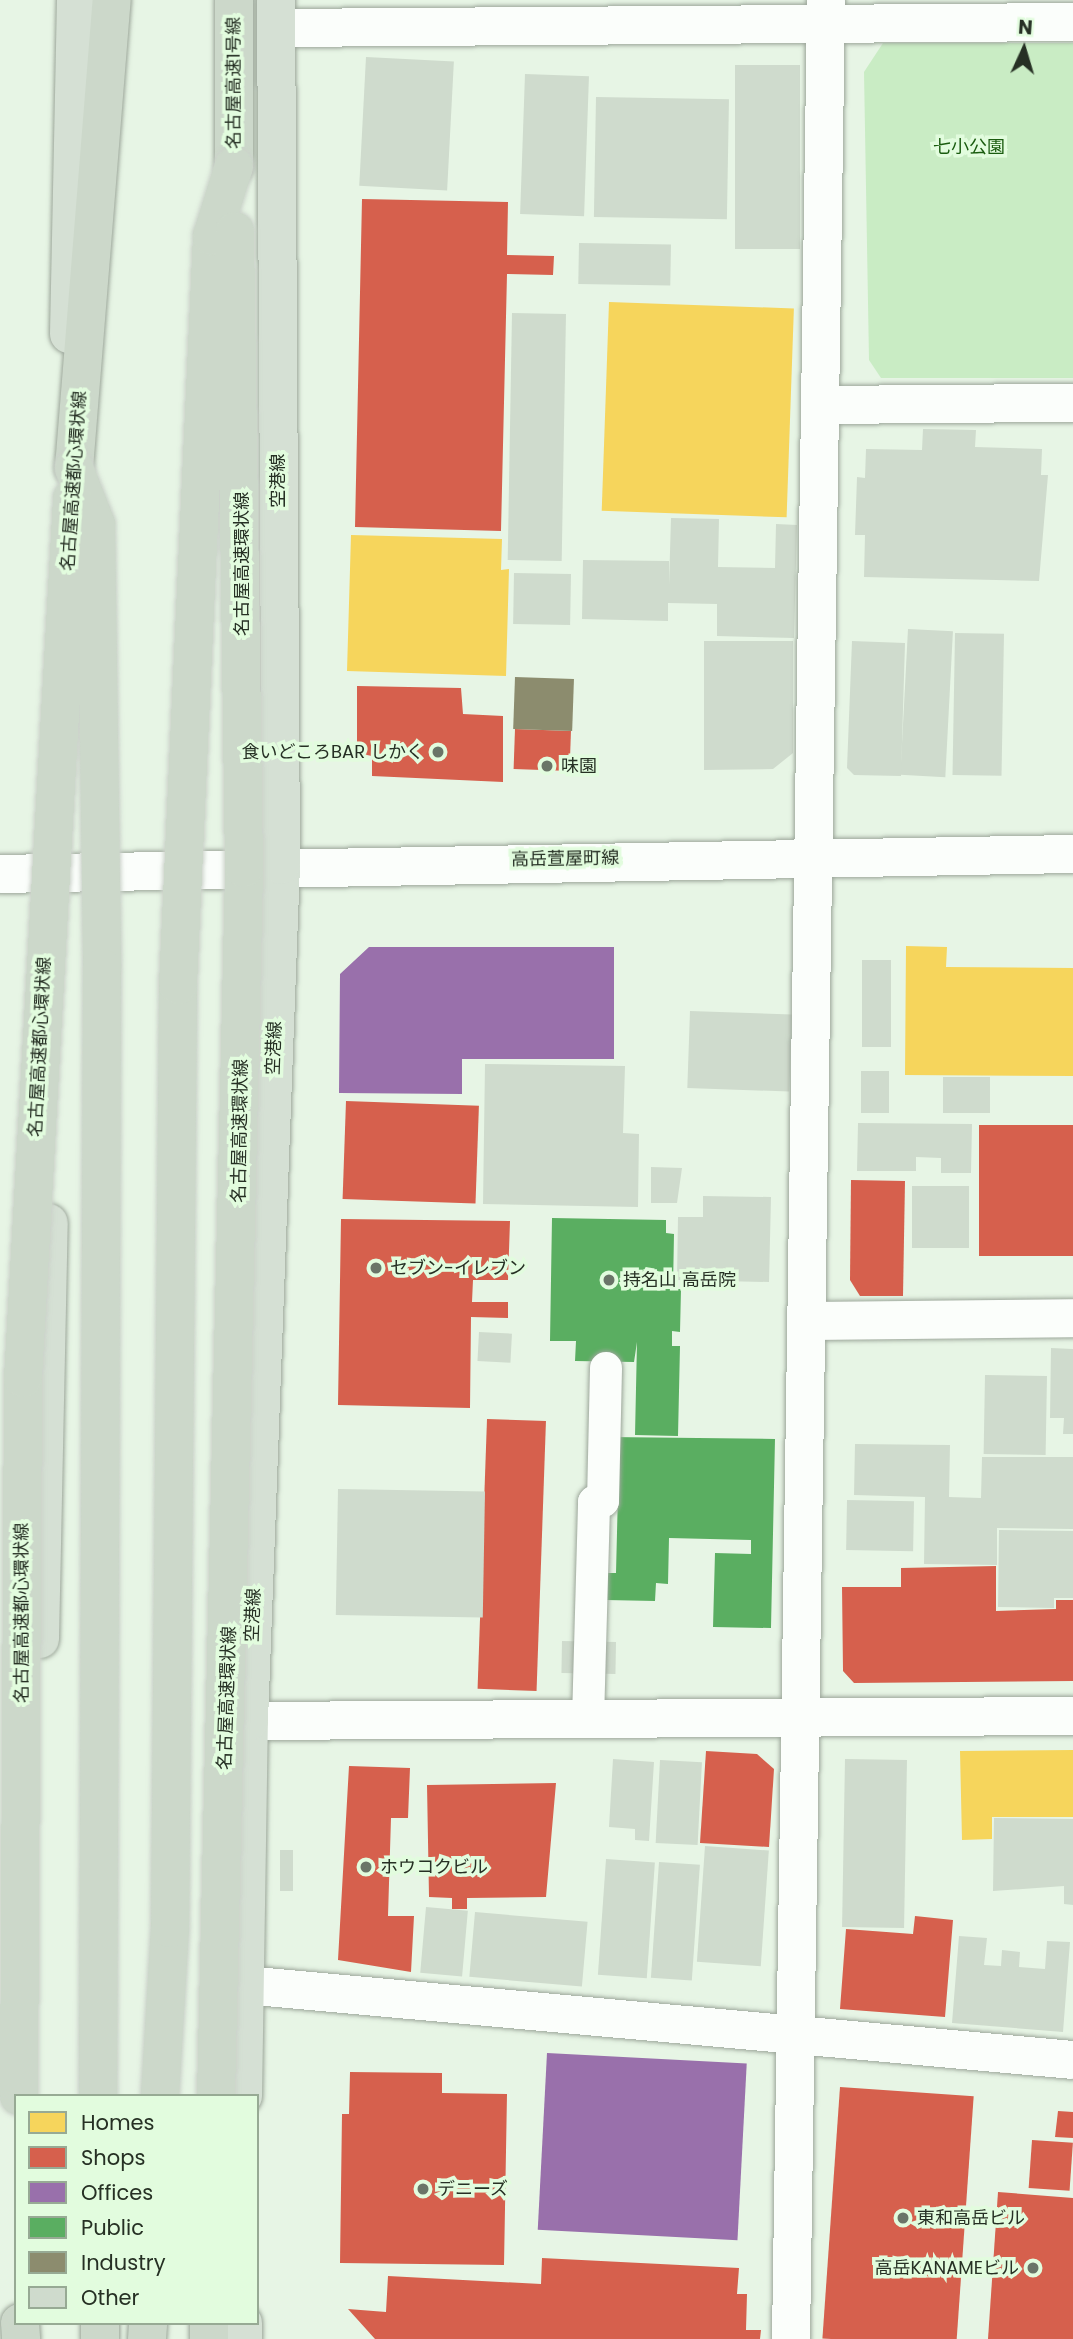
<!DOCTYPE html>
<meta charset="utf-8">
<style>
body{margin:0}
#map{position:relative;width:1073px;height:2339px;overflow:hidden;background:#e7f5e5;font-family:Poppins,"Noto Sans JP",sans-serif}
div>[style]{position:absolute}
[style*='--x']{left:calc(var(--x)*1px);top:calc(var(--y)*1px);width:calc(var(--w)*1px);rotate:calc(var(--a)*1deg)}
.green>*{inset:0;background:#c9ecc4}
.homes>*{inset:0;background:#f6d55c;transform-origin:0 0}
.shops>*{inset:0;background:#d6604d;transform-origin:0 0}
.offices>*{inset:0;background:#9970ab;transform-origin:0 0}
.public>*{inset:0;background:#5aae61}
.industry>*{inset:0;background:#8c8c6e;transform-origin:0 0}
.building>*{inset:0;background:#cfdbcd;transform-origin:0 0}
.roads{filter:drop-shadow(0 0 2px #9da79b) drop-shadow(0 0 2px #9da79b)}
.service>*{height:32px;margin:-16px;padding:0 16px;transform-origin:16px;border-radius:16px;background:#fbfefb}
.minor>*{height:38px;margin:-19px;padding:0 19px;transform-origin:19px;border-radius:19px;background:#fbfefb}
.tertiary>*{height:38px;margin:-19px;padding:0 19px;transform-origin:19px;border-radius:19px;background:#fbfefb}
.trunk>*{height:38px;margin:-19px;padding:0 19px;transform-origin:19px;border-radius:19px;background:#d5e0d4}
.motorway>*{height:38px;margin:-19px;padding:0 19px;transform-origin:19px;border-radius:19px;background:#ccd8ca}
.bridges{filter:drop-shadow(0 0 2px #cbd2ca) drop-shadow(0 0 2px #cbd2ca)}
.motorway-bridge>*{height:38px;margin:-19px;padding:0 19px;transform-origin:19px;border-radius:19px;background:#ccd8ca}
.dots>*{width:19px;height:19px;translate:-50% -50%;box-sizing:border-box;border:4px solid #e2fcde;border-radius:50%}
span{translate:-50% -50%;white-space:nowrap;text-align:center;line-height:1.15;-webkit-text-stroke:7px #e2fcde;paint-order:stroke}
.street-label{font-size:18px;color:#263024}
.park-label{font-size:18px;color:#1a5c0f}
.poi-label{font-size:18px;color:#263024}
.right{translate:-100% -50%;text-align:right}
.left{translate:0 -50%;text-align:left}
.legend{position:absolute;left:14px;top:2094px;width:245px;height:231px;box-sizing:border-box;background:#e2fcde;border:2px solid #97aa94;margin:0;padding:9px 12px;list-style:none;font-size:21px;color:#263024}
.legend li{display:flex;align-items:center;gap:14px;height:35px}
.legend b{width:35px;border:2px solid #97aa94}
.north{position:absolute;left:989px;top:14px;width:70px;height:70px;-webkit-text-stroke:5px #e2fcde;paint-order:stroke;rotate:4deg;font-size:19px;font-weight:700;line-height:28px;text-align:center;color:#263024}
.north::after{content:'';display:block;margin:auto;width:24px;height:32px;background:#263024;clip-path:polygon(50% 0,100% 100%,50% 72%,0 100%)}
</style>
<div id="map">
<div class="green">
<i style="clip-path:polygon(883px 43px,1073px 43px,1073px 378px,881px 378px,869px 360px,864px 72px)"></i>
</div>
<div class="homes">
<i style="left:609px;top:302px;width:185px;height:209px;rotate:2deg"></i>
<i style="clip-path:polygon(351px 535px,502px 539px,501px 570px,509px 569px,506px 676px,347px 671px)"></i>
<i style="clip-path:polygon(906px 946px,947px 947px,946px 967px,1073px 968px,1073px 1076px,905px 1075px)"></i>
<i style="clip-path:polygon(1073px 1750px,1073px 1817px,992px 1817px,992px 1839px,962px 1840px,960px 1751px)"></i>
</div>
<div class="shops">
<i style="clip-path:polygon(362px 199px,508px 202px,507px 255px,554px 256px,553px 275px,507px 274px,501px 531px,355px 527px)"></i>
<i style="clip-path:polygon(357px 686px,461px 688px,463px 714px,503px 716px,503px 782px,372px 776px,372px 756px,357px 753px)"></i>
<i style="left:515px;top:729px;width:56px;height:40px;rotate:2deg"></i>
<i style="left:346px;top:1101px;width:133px;height:98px;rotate:2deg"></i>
<i style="left:1073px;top:1125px;width:131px;height:94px;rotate:90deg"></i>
<i style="clip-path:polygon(851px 1180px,905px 1181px,903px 1296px,860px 1296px,850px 1280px)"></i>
<i style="clip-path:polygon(341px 1219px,510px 1221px,508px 1280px,473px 1280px,472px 1302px,508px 1302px,508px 1318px,471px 1317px,470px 1408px,338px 1405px)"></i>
<i style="left:487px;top:1419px;width:59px;height:270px;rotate:2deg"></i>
<i style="clip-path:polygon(996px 1566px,996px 1611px,1056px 1609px,1056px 1600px,1073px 1600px,1073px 1681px,854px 1683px,843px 1671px,842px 1587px,901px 1587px,901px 1568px)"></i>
<i style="clip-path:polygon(706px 1751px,757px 1754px,774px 1769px,769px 1847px,700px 1843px)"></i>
<i style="clip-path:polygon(349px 1766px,410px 1768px,408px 1818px,391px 1818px,388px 1916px,414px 1916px,411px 1972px,338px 1960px)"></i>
<i style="clip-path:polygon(556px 1783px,546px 1897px,467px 1898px,467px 1909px,452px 1909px,452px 1898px,429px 1897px,427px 1785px)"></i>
<i style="clip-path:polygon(915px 1916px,953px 1920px,945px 2017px,840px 2009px,846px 1929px,913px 1934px)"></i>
<i style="clip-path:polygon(350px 2072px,442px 2073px,442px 2093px,507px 2094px,504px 2265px,340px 2263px,342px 2114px,349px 2114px)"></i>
<i style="left:840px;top:2087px;width:134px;height:252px;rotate:4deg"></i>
<i style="clip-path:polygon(1058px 2111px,1073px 2112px,1073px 2138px,1055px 2137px)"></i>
<i style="left:1032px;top:2140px;width:41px;height:48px;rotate:4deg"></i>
<i style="clip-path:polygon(998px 2192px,1073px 2198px,1073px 2339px,988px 2339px)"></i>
<i style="clip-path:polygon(542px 2258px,739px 2268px,737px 2294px,747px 2294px,746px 2330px,761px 2330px,760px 2339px,375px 2339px,348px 2309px,386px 2312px,388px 2276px,541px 2284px)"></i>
</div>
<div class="offices">
<i style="clip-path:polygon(369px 947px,614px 947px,614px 1059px,462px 1059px,462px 1094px,339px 1093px,340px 974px)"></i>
<i style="left:547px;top:2053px;width:200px;height:177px;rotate:3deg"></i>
</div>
<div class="public">
<i style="clip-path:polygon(552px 1218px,666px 1220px,666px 1233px,674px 1234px,673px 1289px,681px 1289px,680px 1332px,672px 1331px,672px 1346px,680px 1346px,678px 1436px,635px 1435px,637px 1342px,634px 1362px,575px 1361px,576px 1341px,550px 1341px)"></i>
<i style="clip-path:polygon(609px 1437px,775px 1439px,771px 1628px,713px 1627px,715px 1553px,751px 1554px,751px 1540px,669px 1538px,668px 1584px,656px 1583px,655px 1601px,606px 1600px,606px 1573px,616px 1573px,618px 1492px)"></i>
</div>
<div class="industry">
<i style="left:515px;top:677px;width:59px;height:52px;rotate:2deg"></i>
</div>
<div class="building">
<i style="left:366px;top:57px;width:88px;height:129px;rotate:3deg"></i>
<i style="left:735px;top:65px;width:65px;height:184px"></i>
<i style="left:525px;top:74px;width:64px;height:140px;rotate:2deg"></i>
<i style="left:596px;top:97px;width:133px;height:120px;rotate:1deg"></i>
<i style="left:579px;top:243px;width:92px;height:41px;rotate:1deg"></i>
<i style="left:512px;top:313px;width:54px;height:247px;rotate:1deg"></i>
<i style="clip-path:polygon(923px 429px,976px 430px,975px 447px,1042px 449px,1041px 475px,1048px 475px,1039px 581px,864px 577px,865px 535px,855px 535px,857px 477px,865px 478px,866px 449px,922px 450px)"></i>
<i style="clip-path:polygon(671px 518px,719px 519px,718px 567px,775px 568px,776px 524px,797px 525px,794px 638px,717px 636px,717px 604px,668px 603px,668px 621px,582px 619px,583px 560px,669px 561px,669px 585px)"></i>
<i style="left:514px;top:573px;width:57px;height:51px;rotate:1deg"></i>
<i style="left:908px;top:629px;width:45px;height:146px;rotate:3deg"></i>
<i style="left:955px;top:633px;width:49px;height:142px;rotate:1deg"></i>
<i style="clip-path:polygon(704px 641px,793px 641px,793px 753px,773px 769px,704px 770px)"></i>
<i style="clip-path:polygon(852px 641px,905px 643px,901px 776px,854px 775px,847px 768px)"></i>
<i style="left:862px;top:960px;width:29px;height:87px"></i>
<i style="left:690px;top:1011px;width:102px;height:77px;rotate:2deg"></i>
<i style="clip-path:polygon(485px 1064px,625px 1066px,623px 1133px,639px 1134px,638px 1207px,483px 1204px)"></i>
<i style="left:861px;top:1071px;width:28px;height:42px"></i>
<i style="left:943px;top:1077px;width:47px;height:36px"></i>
<i style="clip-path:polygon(858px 1123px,972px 1124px,971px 1173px,941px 1173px,941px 1158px,916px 1157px,916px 1171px,857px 1171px)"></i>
<i style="clip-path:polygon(651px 1167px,682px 1168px,677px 1203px,651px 1203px)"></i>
<i style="left:912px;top:1186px;width:57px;height:62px"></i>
<i style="clip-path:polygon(703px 1196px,771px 1197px,769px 1282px,677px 1280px,678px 1217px,703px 1217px)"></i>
<i style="left:479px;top:1332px;width:33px;height:29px;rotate:3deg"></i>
<i style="clip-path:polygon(1051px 1348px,1073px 1349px,1073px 1434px,1063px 1434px,1064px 1418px,1050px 1418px)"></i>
<i style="left:985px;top:1375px;width:62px;height:79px;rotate:1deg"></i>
<i style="clip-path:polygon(855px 1444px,950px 1445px,949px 1497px,981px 1498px,982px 1457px,1073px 1457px,1073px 1529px,997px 1528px,997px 1565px,924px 1564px,925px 1497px,854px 1495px)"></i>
<i style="left:338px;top:1489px;width:147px;height:126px;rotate:1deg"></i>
<i style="left:847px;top:1500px;width:67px;height:50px;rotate:1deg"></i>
<i style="clip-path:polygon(999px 1530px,1073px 1531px,1073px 1598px,1054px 1598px,1054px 1608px,998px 1607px)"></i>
<i style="left:562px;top:1641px;width:54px;height:32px;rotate:1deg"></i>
<i style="clip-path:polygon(613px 1759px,654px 1762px,649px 1841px,635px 1840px,635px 1829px,609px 1827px)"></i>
<i style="left:845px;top:1759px;width:62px;height:168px;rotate:1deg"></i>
<i style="left:660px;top:1760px;width:42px;height:83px;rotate:3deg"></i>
<i style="clip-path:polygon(994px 1818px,1073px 1819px,1073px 1905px,1064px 1904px,1064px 1886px,993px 1891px)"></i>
<i style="left:705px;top:1846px;width:64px;height:116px;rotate:4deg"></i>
<i style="left:280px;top:1850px;width:13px;height:41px"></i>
<i style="left:606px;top:1859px;width:49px;height:116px;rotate:4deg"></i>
<i style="left:659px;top:1862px;width:41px;height:116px;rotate:4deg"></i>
<i style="left:426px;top:1907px;width:42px;height:66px;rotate:5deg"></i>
<i style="left:475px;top:1912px;width:113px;height:65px;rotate:5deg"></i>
<i style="clip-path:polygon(959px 1936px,987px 1938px,984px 1965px,1001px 1966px,1002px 1950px,1020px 1952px,1019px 1967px,1045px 1969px,1047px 1941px,1070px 1942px,1063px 2032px,952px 2023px)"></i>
</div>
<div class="roads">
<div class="service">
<i style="--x:588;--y:1720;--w:218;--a:-88.4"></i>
<i style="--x:594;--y:1502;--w:9;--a:-6"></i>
<i style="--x:603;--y:1501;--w:133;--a:-88.7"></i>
</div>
<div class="minor">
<i style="--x:276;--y:28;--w:797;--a:-0.43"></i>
<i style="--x:823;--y:405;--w:250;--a:-0.5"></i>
<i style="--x:808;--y:1321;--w:265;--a:-0.6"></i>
<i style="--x:249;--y:1721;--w:824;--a:-0.35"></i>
<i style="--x:244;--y:1985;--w:832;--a:5.17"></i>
<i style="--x:791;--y:2339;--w:2339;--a:-89.14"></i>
</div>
<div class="tertiary">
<i style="--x:0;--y:874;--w:1073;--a:-1.07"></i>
</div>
<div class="trunk">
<i style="--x:69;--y:334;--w:334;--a:-88.8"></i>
<i style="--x:40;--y:1639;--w:416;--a:-88.8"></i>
<i style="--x:243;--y:2096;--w:375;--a:-89.1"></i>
<i style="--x:249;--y:1721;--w:857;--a:-87.86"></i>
<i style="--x:281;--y:865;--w:865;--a:-90.33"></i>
<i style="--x:243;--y:2339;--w:16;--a:-90"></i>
</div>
<div class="motorway">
<i style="--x:234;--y:166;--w:166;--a:-90"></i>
<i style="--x:74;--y:468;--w:470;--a:-85.4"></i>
<i style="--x:20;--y:2323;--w:16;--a:86"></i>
<i style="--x:100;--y:2323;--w:16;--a:90"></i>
<i style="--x:147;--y:2339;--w:16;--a:-86"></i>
<i style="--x:209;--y:2339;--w:16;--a:-90"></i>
</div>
</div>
<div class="bridges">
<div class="motorway-bridge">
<i style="--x:74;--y:468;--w:60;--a:68.6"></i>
<i style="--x:96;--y:524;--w:444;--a:89.2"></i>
<i style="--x:102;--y:968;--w:1128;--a:90.2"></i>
<i style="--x:19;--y:2096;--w:718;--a:-89.68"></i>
<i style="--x:23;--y:1378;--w:881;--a:-86.81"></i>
<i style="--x:160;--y:2096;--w:168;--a:-86.6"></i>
<i style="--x:170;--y:1928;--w:943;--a:-89.51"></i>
<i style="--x:178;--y:985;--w:750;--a:-87.4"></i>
<i style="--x:212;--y:236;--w:73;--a:-72.6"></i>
<i style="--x:216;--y:2096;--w:1228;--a:-88.69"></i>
<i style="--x:244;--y:868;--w:637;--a:-90.81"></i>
</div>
</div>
<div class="dots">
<i style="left:438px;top:752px;background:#6a7568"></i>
<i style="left:547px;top:766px;background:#6a7568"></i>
<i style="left:376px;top:1268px;background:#6a7568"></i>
<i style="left:609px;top:1280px;background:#6a7568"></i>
<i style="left:366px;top:1867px;background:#6a7568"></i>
<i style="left:423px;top:2189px;background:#6a7568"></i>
<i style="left:903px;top:2218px;background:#6a7568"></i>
<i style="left:1033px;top:2268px;background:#6a7568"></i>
</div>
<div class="street-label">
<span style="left:234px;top:83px;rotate:-90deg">名古屋高速1号線</span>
<span style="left:74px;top:481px;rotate:-86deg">名古屋高速都心環状線</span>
<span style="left:278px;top:481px;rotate:-90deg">空港線</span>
<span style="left:242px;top:564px;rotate:-90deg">名古屋高速環状線</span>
<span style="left:565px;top:859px;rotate:-1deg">高岳萱屋町線</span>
<span style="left:40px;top:1047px;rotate:-87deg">名古屋高速都心環状線</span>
<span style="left:274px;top:1048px;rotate:-88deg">空港線</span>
<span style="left:240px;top:1131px;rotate:-89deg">名古屋高速環状線</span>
<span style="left:22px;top:1613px;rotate:-90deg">名古屋高速都心環状線</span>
<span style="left:253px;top:1615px;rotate:-88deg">空港線</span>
<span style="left:227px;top:1698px;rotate:-88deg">名古屋高速環状線</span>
</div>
<div class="park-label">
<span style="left:969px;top:147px">七小公園</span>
</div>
<div class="poi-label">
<span class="right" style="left:424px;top:752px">食いどころBAR しかく</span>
<span class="left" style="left:561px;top:766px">味園</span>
<span class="left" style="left:390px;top:1268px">セブン-イレブン</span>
<span class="left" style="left:623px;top:1280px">持名山 高岳院</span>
<span class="left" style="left:380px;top:1867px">ホウコクビル</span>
<span class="left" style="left:437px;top:2189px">デニーズ</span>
<span class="left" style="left:917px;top:2218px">東和高岳ビル</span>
<span class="right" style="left:1019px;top:2268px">高岳KANAMEビル</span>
</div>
<ul class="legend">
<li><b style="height:19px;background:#f6d55c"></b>Homes</li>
<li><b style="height:19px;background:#d6604d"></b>Shops</li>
<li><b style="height:19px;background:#9970ab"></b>Offices</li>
<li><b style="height:19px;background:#5aae61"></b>Public</li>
<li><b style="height:19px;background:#8c8c6e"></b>Industry</li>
<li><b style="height:19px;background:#cfdbcd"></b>Other</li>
</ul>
<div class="north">N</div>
</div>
